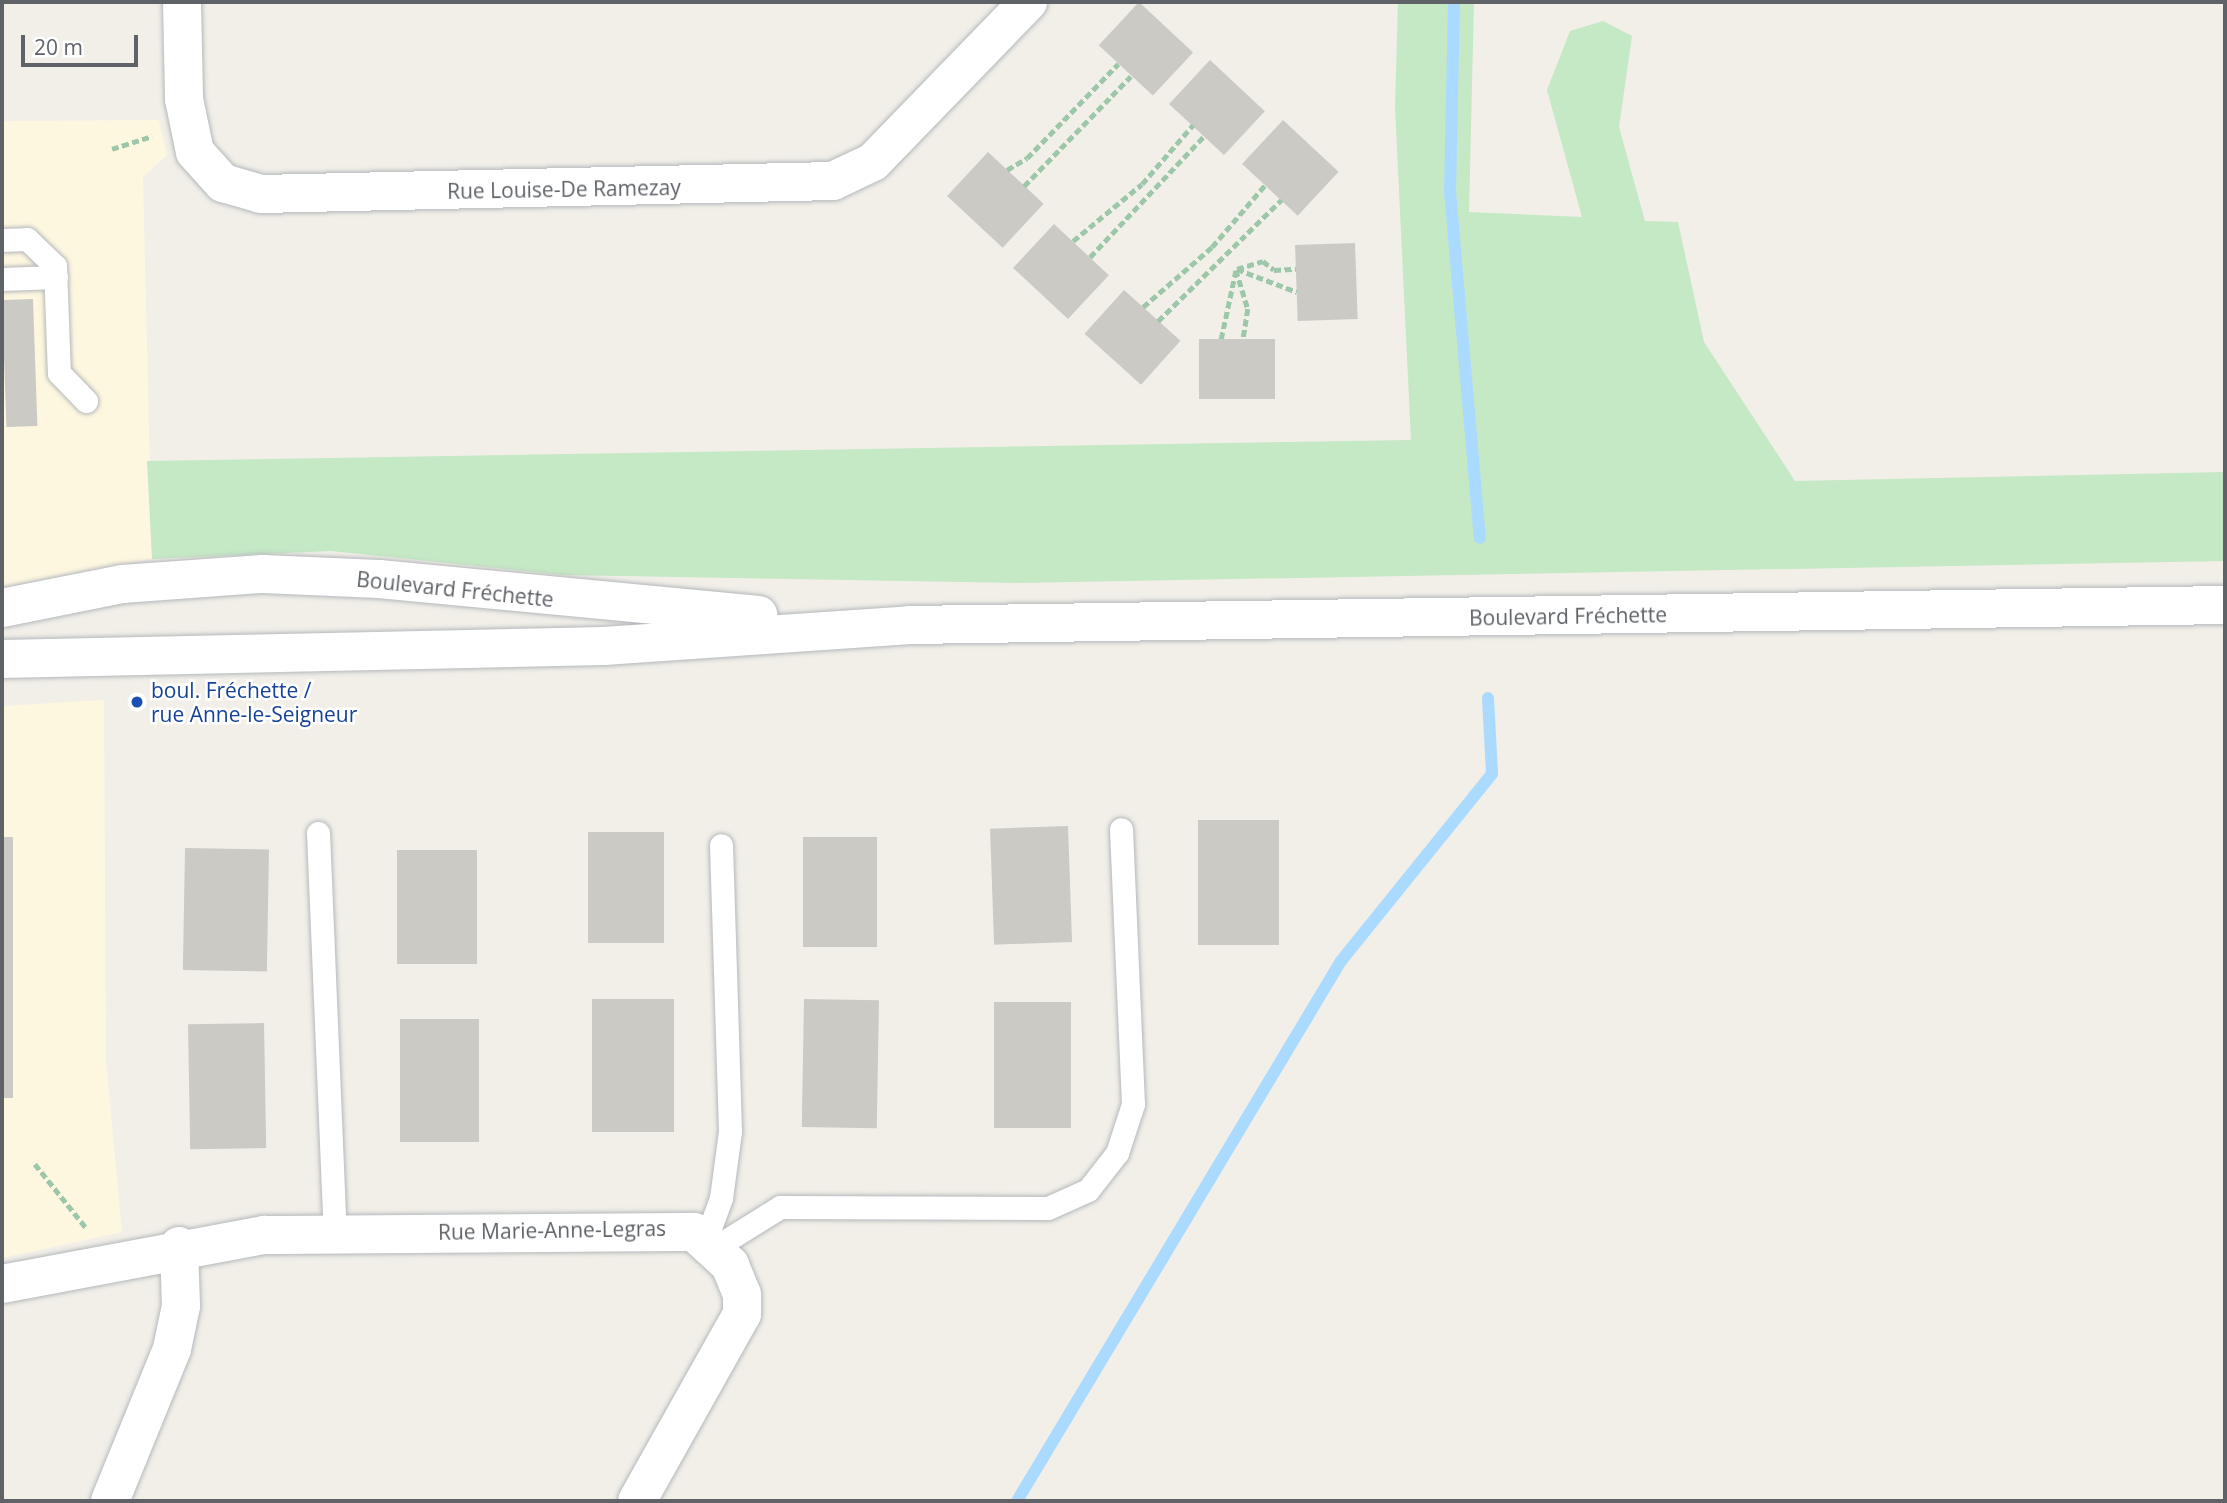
<!DOCTYPE html>
<meta charset="utf-8">
<style>
body{margin:0}
#map{position:relative;width:2227px;height:1503px;overflow:hidden;background:#f1efe8;font-family:"Open Sans",sans-serif}
div>[style]{position:absolute}
[style*='--x']{left:calc(var(--x)*1px);top:calc(var(--y)*1px);width:calc(var(--w)*1px);rotate:calc(var(--a)*1deg)}
.commercial>*{inset:0;background:#fef7e0}
.green>*{inset:0;background:#c5e8c5}
.stream>*{height:12px;margin:-6px;padding:0 6px;transform-origin:6px;border-radius:6px;background:#aadaff}
.building>*{inset:0;background:#cccac5;transform-origin:0 0}
.path>*{height:4.5px;margin-top:-2.25px;transform-origin:0;background:repeating-linear-gradient(90deg,#9cc7a9 0 7px,transparent 0 10.5px)}
.roads{filter:drop-shadow(0 0 2px #b5b8bc) drop-shadow(0 0 2px #b5b8bc)}
.service>*{height:23px;margin:-11.5px;padding:0 11.5px;transform-origin:11.5px;border-radius:11.5px;background:#fff}
.minor>*{height:38px;margin:-19px;padding:0 19px;transform-origin:19px;border-radius:19px;background:#fff}
.secondary>*{height:38px;margin:-19px;padding:0 19px;transform-origin:19px;border-radius:19px;background:#fff}
.dots>*{width:19px;height:19px;translate:-50% -50%;box-sizing:border-box;border:4px solid #fff;border-radius:50%}
span{translate:-50% -50%;white-space:nowrap;text-align:center;line-height:1.15;-webkit-text-stroke:5px #fff;paint-order:stroke}
.street-label{font-size:21px;color:#5f6368}
.transit-label{font-size:21px;color:#164399}
.left{translate:0 -50%;text-align:left}
.frame{position:absolute;inset:0;border:4px solid #5f6368;pointer-events:none}
.scale{position:absolute;left:21px;top:35px;width:117px;height:32px;box-sizing:border-box;border:4px solid #5f6368;border-top:0;padding-left:9px;font-size:21px;line-height:24px;white-space:nowrap;color:#5f6368;-webkit-text-stroke:5px #fff;paint-order:stroke}
</style>
<div id="map">
<div class="commercial">
<i style="clip-path:polygon(159px 120px,167px 155px,143px 177px,152px 559px,2px 587px,2px 121px)"></i>
<i style="clip-path:polygon(104px 700px,106px 1061px,122px 1232px,2px 1258px,2px 706px)"></i>
</div>
<div class="green">
<i style="clip-path:polygon(1398px 2px,1474px 2px,1469px 212px,1582px 217px,1547px 90px,1570px 31px,1603px 21px,1632px 36px,1619px 127px,1645px 221px,1678px 222px,1704px 342px,1795px 481px,2225px 472px,2225px 561px,1018px 583px,563px 575px,331px 551px,152px 559px,147px 461px,1411px 440px,1395px 107px)"></i>
</div>
<div class="stream">
<i style="--x:1454;--y:2;--w:189;--a:91.2"></i>
<i style="--x:1450;--y:191;--w:348;--a:85.1"></i>
<i style="--x:1017;--y:1501;--w:630;--a:-59.04"></i>
<i style="--x:1341;--y:961;--w:240;--a:-51.1"></i>
<i style="--x:1492;--y:774;--w:76;--a:-93"></i>
</div>
<div class="building">
<i style="left:1139px;top:2px;width:74px;height:59px;rotate:43deg"></i>
<i style="left:1210px;top:60px;width:75px;height:60px;rotate:43deg"></i>
<i style="left:1283px;top:120px;width:76px;height:60px;rotate:43deg"></i>
<i style="left:988px;top:152px;width:76px;height:60px;rotate:43deg"></i>
<i style="left:1054px;top:224px;width:75px;height:60px;rotate:43deg"></i>
<i style="left:1355px;top:243px;width:76px;height:60px;rotate:88deg"></i>
<i style="left:1124px;top:290px;width:76px;height:59px;rotate:42deg"></i>
<i style="left:33px;top:299px;width:127px;height:31px;rotate:88deg"></i>
<i style="left:1199px;top:339px;width:76px;height:60px"></i>
<i style="left:1198px;top:820px;width:81px;height:125px"></i>
<i style="left:1068px;top:826px;width:116px;height:78px;rotate:88deg"></i>
<i style="left:588px;top:832px;width:76px;height:111px"></i>
<i style="left:2px;top:837px;width:11px;height:261px"></i>
<i style="left:803px;top:837px;width:74px;height:110px"></i>
<i style="left:185px;top:848px;width:84px;height:122px;rotate:1deg"></i>
<i style="left:397px;top:850px;width:80px;height:114px"></i>
<i style="left:592px;top:999px;width:82px;height:133px"></i>
<i style="left:804px;top:999px;width:75px;height:128px;rotate:1deg"></i>
<i style="left:1071px;top:1002px;width:126px;height:77px;rotate:90deg"></i>
<i style="left:400px;top:1019px;width:79px;height:123px"></i>
<i style="left:264px;top:1023px;width:125px;height:76px;rotate:89deg"></i>
</div>
<div class="path">
<i style="--x:112;--y:149;--w:42;--a:-18"></i>
<i style="--x:1007;--y:170;--w:23;--a:-31"></i>
<i style="--x:1027;--y:158;--w:131;--a:-45.9"></i>
<i style="--x:1024;--y:186;--w:153;--a:-45.8"></i>
<i style="--x:1073;--y:241;--w:89;--a:-39.6"></i>
<i style="--x:1142;--y:184;--w:78;--a:-49.2"></i>
<i style="--x:1090;--y:257;--w:166;--a:-46.7"></i>
<i style="--x:1237;--y:269;--w:64;--a:21"></i>
<i style="--x:1237;--y:269;--w:27;--a:-17"></i>
<i style="--x:1263;--y:261;--w:14;--a:39"></i>
<i style="--x:1274;--y:270;--w:22;--a:-3"></i>
<i style="--x:1236;--y:270;--w:41;--a:72.9"></i>
<i style="--x:1248;--y:309;--w:30;--a:99"></i>
<i style="--x:1143;--y:307;--w:91;--a:-41"></i>
<i style="--x:1212;--y:247;--w:82;--a:-49.5"></i>
<i style="--x:1158;--y:321;--w:173;--a:-44.5"></i>
<i style="--x:1221;--y:339;--w:72;--a:-77.9"></i>
<i style="--x:35;--y:1164;--w:83;--a:51.3"></i>
</div>
<div class="roads">
<div class="service">
<i style="--x:2;--y:240;--w:25;--a:-2"></i>
<i style="--x:27;--y:239;--w:39;--a:44"></i>
<i style="--x:55;--y:266;--w:107;--a:87.9"></i>
<i style="--x:59;--y:373;--w:39;--a:46"></i>
<i style="--x:2;--y:279;--w:54;--a:-2.1"></i>
<i style="--x:318;--y:833;--w:399;--a:87.6"></i>
<i style="--x:706;--y:1239;--w:44;--a:-69.9"></i>
<i style="--x:721;--y:1198;--w:68;--a:-82.3"></i>
<i style="--x:730;--y:1131;--w:286;--a:-91.8"></i>
<i style="--x:716;--y:1247;--w:75;--a:-32"></i>
<i style="--x:780;--y:1207;--w:268;--a:0.2"></i>
<i style="--x:1048;--y:1208;--w:44;--a:-24.2"></i>
<i style="--x:1088;--y:1190;--w:47;--a:-51.9"></i>
<i style="--x:1117;--y:1153;--w:52;--a:-71.9"></i>
<i style="--x:1133;--y:1104;--w:275;--a:-92.5"></i>
</div>
<div class="minor">
<i style="--x:182;--y:2;--w:97;--a:88.8"></i>
<i style="--x:184;--y:99;--w:54;--a:78.3"></i>
<i style="--x:195;--y:152;--w:42;--a:47.9"></i>
<i style="--x:223;--y:183;--w:40;--a:16"></i>
<i style="--x:261;--y:194;--w:572;--a:-1.3"></i>
<i style="--x:833;--y:181;--w:44;--a:-25.4"></i>
<i style="--x:873;--y:162;--w:223;--a:-45.9"></i>
<i style="--x:2;--y:1284;--w:267;--a:-10.6"></i>
<i style="--x:264;--y:1235;--w:430;--a:-0.4"></i>
<i style="--x:694;--y:1232;--w:49;--a:42.5"></i>
<i style="--x:730;--y:1265;--w:31;--a:68"></i>
<i style="--x:742;--y:1294;--w:20;--a:90"></i>
<i style="--x:742;--y:1314;--w:214;--a:119.3"></i>
<i style="--x:110;--y:1501;--w:164;--a:-67.8"></i>
<i style="--x:172;--y:1349;--w:44;--a:-78.2"></i>
<i style="--x:181;--y:1306;--w:60;--a:-91.9"></i>
</div>
<div class="secondary">
<i style="--x:2;--y:608;--w:122;--a:-11.3"></i>
<i style="--x:122;--y:584;--w:141;--a:-4.1"></i>
<i style="--x:263;--y:574;--w:116;--a:2.5"></i>
<i style="--x:379;--y:579;--w:381;--a:5.4"></i>
<i style="--x:2;--y:659;--w:602;--a:-1.24"></i>
<i style="--x:604;--y:646;--w:307;--a:-3.9"></i>
<i style="--x:910;--y:625;--w:1315;--a:-0.87"></i>
</div>
</div>
<div class="dots">
<i style="left:137px;top:702px;background:#1a4fb4"></i>
</div>
<div class="street-label">
<span style="left:564px;top:189px;rotate:-1deg">Rue Louise-De Ramezay</span>
<span style="left:455px;top:589px;rotate:6deg">Boulevard Fréchette</span>
<span style="left:1568px;top:616px;rotate:-1deg">Boulevard Fréchette</span>
<span style="left:552px;top:1230px;rotate:-1deg">Rue Marie-Anne-Legras</span>
</div>
<div class="transit-label">
<span class="left" style="left:151px;top:702px">boul. Fréchette /<br>rue Anne-le-Seigneur</span>
</div>
<div class="frame"></div>
<div class="scale">20 m</div>
</div>
